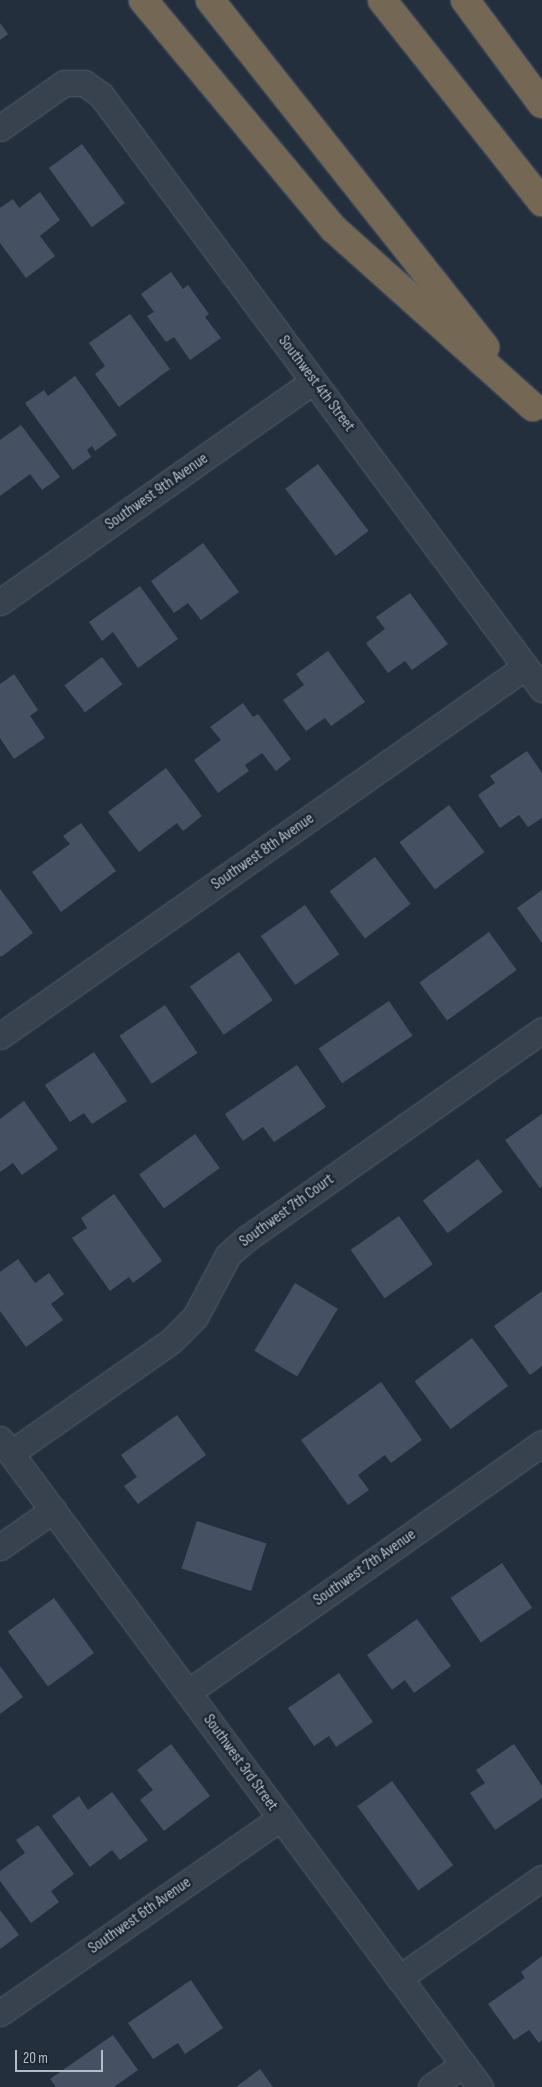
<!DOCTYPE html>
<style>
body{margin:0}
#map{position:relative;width:542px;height:2087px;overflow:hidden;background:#242f3e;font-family:"Sofia Sans Condensed",sans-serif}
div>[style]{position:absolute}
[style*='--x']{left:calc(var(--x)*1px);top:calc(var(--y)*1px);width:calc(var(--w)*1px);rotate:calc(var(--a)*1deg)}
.building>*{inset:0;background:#455162;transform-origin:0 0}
.roads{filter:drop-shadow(0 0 1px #565f6c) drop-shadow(0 0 1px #565f6c)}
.street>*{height:25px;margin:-12.5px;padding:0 12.5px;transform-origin:12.5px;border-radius:12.5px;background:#38414e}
.highway>*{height:28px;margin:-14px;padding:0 14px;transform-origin:14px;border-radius:14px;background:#746855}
span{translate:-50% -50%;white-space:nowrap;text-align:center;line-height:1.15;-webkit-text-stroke:5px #1d2633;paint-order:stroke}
.street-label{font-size:16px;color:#b4bcc9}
.scale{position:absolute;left:15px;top:2050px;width:88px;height:22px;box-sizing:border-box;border:2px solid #b4bcc9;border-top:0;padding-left:6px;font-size:15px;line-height:18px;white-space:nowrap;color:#b4bcc9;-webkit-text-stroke:4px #1d2633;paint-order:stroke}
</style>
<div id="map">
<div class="building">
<i style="clip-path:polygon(0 23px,8px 34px,0 40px)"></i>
<i style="left:82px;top:144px;width:73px;height:41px;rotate:54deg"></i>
<i style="clip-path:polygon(40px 192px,60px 220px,40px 236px,55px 256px,26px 278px,0 243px,0 208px,13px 199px,19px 208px)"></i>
<i style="clip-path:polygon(171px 272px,183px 289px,188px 285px,209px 314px,205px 317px,221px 338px,190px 360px,174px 337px,166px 342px,147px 316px,154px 312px,141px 294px)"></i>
<i style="clip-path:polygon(130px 314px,170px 369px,119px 407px,95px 374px,105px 366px,89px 343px)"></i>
<i style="clip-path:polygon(75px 376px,117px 435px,95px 451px,92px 446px,87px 450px,91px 457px,73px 470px,25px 403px,44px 390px,48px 396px)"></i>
<i style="clip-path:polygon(21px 425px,60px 477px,42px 490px,30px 474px,0 496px,0 440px)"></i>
<i style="left:318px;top:464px;width:84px;height:41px;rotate:53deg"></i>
<i style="clip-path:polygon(203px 543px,239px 592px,201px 620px,188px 603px,174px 613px,151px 581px)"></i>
<i style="clip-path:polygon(140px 586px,178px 639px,138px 668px,113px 632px,102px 641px,89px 622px)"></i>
<i style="clip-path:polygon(410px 593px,448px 644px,412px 670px,405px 661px,388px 673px,366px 643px,385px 629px,376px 617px)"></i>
<i style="clip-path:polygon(328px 651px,365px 702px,331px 726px,325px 718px,306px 731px,283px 700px,304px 685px,296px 674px)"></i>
<i style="left:102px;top:657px;width:34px;height:47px;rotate:53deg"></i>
<i style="clip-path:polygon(14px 674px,38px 710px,30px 716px,45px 738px,14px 759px,0 738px,0 684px)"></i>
<i style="clip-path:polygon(243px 703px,253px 717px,258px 714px,291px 759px,276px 771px,262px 753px,245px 765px,249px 771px,218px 793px,194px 760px,221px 740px,210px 727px)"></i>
<i style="clip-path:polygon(527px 751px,542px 773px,542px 818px,528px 827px,519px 815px,500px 828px,478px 795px,495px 783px,490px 776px)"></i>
<i style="clip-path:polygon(166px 768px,202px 816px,183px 831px,177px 823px,139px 852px,108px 812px)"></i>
<i style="left:449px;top:805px;width:59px;height:62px;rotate:53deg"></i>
<i style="clip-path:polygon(81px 823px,116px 871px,61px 912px,32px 872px,70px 844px,63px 836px)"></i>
<i style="left:375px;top:857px;width:59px;height:57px;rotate:53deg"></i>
<i style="clip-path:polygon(0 889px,33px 933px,1px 957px,0 955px)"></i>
<i style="clip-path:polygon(542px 890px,542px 943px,517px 908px)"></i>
<i style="left:305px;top:905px;width:60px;height:54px;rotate:55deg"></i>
<i style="left:489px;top:932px;width:47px;height:86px;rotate:54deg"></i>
<i style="left:239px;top:952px;width:59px;height:60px;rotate:55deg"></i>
<i style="left:389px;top:1001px;width:42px;height:85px;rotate:56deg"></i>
<i style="left:165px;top:1005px;width:58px;height:55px;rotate:56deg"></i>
<i style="clip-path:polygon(94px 1052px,127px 1101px,92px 1124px,84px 1113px,70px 1122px,45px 1085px)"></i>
<i style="clip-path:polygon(297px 1065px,326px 1107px,274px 1142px,263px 1127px,243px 1141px,225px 1114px)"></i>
<i style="clip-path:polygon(24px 1101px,58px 1149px,22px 1175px,13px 1163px,0 1172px,0 1119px)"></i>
<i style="clip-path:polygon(542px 1114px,542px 1186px,540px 1188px,505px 1140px)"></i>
<i style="left:195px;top:1134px;width:42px;height:69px;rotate:54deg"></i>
<i style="left:478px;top:1159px;width:41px;height:69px;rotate:53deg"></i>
<i style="clip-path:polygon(114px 1194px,162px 1261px,133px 1283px,129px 1277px,110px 1291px,72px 1238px,87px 1228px,81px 1218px)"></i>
<i style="left:399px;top:1216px;width:59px;height:59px;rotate:55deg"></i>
<i style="clip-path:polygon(18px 1259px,35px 1283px,49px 1273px,64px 1294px,51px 1304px,63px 1320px,26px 1347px,0 1311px,0 1272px)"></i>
<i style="left:295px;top:1283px;width:50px;height:79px;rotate:31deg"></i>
<i style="clip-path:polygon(542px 1291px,542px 1366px,530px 1375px,494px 1326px)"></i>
<i style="left:472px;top:1338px;width:60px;height:72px;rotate:53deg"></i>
<i style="clip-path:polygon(381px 1382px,422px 1440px,391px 1463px,385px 1455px,358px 1475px,369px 1490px,348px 1505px,301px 1440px)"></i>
<i style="clip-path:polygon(177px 1415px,206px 1455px,138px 1504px,124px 1486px,137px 1477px,121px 1455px)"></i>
<i style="left:197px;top:1521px;width:73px;height:50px;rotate:18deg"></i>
<i style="left:502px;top:1563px;width:54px;height:62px;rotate:56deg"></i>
<i style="left:54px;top:1598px;width:68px;height:57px;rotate:54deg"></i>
<i style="clip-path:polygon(417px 1619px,451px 1666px,414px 1693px,405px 1680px,392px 1690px,367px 1655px)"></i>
<i style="clip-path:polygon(0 1666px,23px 1697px,0 1714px)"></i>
<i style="clip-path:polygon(339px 1673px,373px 1722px,336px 1747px,329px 1736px,314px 1746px,288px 1708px)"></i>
<i style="clip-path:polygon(171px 1744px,210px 1796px,164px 1831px,140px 1800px,153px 1790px,137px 1770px)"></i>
<i style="clip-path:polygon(514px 1744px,542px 1786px,542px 1798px,495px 1830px,470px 1793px,485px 1783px,476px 1770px)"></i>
<i style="left:392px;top:1781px;width:104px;height:43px;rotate:54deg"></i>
<i style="clip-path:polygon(112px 1792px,148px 1840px,120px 1860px,112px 1850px,90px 1867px,52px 1816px,79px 1796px,88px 1810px)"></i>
<i style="clip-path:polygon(38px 1825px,74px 1874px,51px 1891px,59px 1902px,31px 1923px,0 1881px,0 1871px,25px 1853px,16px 1840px)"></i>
<i style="clip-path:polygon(0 1910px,19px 1935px,0 1949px)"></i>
<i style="clip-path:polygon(542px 1956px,542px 2040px,539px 2043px,529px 2030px,514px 2040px,488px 2004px,525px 1978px,521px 1972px)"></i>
<i style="clip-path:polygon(191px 1980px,223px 2028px,185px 2054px,178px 2043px,153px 2059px,128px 2023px)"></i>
<i style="clip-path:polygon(113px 2035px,138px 2070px,114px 2087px,56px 2087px,50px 2079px)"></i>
<i style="clip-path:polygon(260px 2069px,273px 2087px,236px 2087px)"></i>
</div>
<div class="roads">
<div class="street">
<i style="--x:0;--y:128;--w:78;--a:-35.1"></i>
<i style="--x:64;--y:83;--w:20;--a:0"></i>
<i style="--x:84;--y:83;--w:21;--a:35"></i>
<i style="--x:101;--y:95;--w:740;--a:53.41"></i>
<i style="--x:0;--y:602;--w:383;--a:-35.2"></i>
<i style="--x:0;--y:1036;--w:642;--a:-35.1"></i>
<i style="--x:0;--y:1439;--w:806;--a:53.47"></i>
<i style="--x:11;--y:1453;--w:195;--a:-35"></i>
<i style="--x:171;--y:1341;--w:34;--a:-45"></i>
<i style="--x:195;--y:1317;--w:70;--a:-62"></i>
<i style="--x:228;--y:1255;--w:24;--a:-42"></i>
<i style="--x:246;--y:1239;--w:362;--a:-35.2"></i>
<i style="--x:0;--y:1547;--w:65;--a:-34.9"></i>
<i style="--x:188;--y:1692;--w:433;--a:-35.1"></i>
<i style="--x:399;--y:1978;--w:174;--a:-35"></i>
<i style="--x:0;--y:2013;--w:342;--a:-34.8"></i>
<i style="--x:431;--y:2087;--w:39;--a:-35"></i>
</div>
<div class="highway">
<i style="--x:143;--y:0;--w:298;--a:50.2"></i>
<i style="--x:334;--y:229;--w:267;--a:41.8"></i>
<i style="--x:210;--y:0;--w:443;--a:51.6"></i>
<i style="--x:382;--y:0;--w:258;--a:51.6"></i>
<i style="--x:465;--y:0;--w:129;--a:53.5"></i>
</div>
</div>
<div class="street-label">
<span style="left:316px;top:384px;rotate:53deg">Southwest 4th Street</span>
<span style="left:157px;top:492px;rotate:-35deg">Southwest 9th Avenue</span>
<span style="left:263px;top:852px;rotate:-35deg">Southwest 8th Avenue</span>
<span style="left:287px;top:1211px;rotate:-36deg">Southwest 7th Court</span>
<span style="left:365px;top:1568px;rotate:-35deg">Southwest 7th Avenue</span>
<span style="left:240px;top:1763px;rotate:54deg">Southwest 3rd Street</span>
<span style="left:140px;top:1916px;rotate:-35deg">Southwest 6th Avenue</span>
</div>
<div class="scale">20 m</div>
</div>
